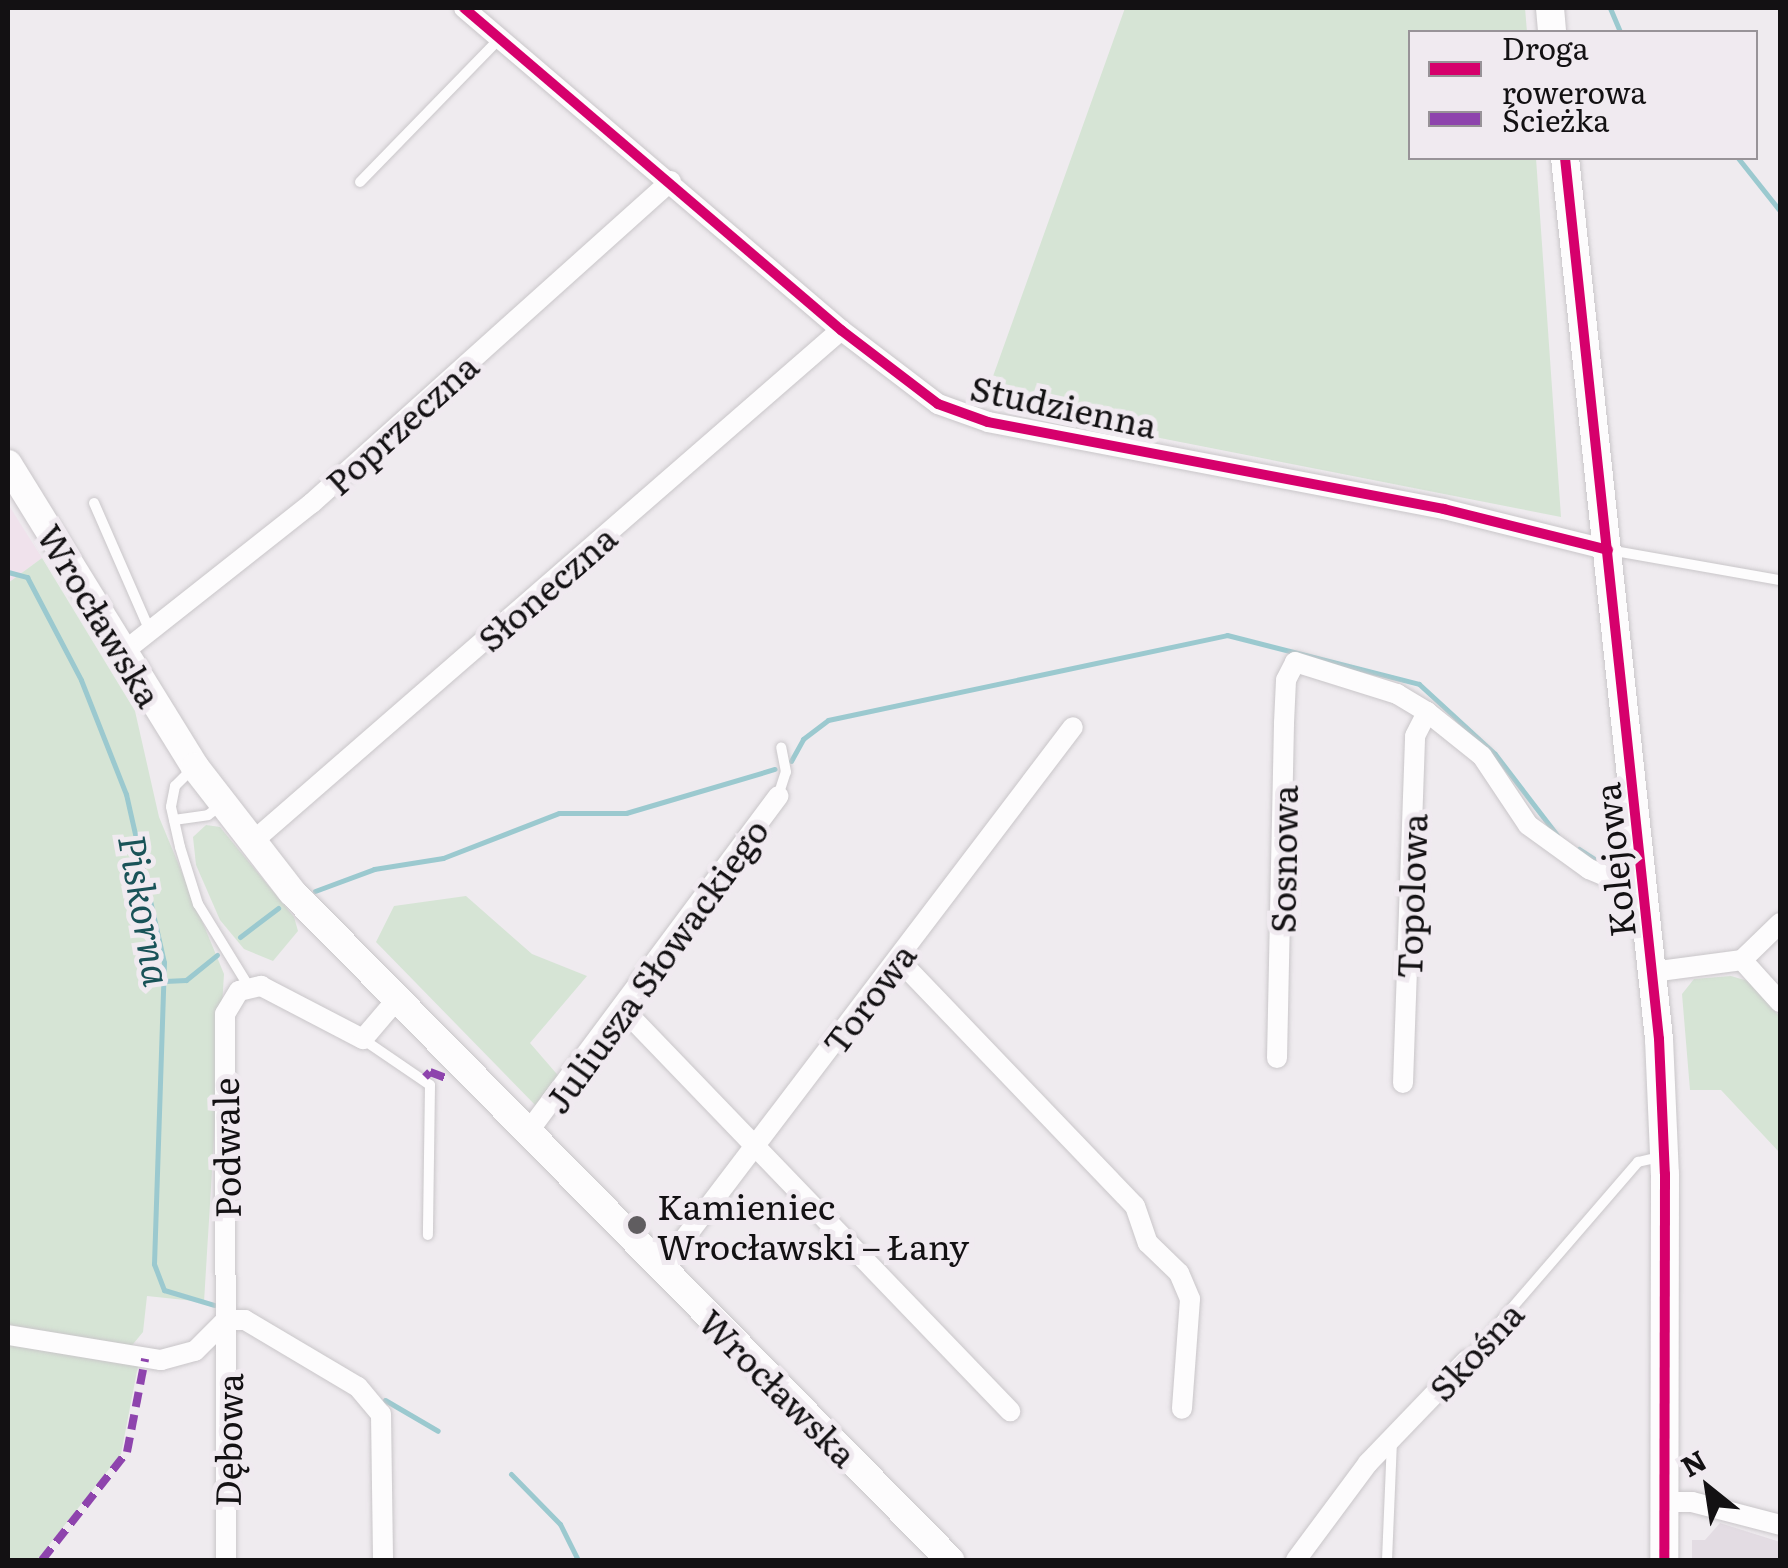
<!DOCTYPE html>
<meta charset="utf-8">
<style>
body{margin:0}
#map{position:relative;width:1788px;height:1568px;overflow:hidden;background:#efebef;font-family:Literata,serif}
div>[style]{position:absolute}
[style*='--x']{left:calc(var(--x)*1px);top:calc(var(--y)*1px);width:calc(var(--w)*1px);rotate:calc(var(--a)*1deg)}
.built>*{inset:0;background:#e3dce3}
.industrial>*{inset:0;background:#f0e2ec}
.green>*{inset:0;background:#d6e4d5}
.stream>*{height:5px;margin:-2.5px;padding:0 2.5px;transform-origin:2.5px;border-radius:2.5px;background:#9bc9cf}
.roads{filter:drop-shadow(0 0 2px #c9c6c9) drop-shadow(0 0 2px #c9c6c9)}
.lane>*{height:10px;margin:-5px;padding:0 5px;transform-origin:5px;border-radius:5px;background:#fdfcfd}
.street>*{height:20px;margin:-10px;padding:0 10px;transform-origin:10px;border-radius:10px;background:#fdfcfd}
.secondary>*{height:28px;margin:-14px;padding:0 14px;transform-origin:14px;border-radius:14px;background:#fdfcfd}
.quiet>*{height:8px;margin-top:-4px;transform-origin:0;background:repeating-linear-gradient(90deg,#8e44ad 0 15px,transparent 0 23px)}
.cycleway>*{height:10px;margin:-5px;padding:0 5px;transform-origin:5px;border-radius:5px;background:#d6006c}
.dots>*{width:28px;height:28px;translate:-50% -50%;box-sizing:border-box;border:5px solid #f0eaf0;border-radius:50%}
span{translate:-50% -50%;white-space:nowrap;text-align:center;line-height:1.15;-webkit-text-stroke:10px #f0eaf0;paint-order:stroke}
.street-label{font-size:35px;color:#131113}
.poi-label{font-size:35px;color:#131113}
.left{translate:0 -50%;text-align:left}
.water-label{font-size:38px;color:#195358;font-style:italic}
.frame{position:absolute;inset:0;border:10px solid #131113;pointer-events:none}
.legend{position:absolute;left:1408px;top:30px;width:350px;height:130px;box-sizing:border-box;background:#f0eaf0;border:2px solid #989398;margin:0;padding:12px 18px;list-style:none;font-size:30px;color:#131113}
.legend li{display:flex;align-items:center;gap:20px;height:50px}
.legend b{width:50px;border:2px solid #989398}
.north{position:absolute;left:1658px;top:1438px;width:100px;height:100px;-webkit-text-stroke:8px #f0eaf0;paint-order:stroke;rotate:330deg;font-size:28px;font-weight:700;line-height:40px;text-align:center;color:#131113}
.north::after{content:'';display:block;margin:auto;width:35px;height:45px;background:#131113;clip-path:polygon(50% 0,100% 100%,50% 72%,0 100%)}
</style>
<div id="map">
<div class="built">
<i style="clip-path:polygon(1720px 1523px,1780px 1542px,1780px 1560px,1692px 1560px,1692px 1540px,1705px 1540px)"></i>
</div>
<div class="industrial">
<i style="clip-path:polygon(8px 504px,42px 558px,8px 583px)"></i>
</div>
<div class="green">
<i style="clip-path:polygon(1125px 8px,1525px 8px,1527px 32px,1410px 32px,1410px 158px,1536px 158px,1561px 517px,1043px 415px,987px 393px)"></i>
<i style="clip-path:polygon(42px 558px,135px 711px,159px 817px,224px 974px,204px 1302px,147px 1296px,143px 1332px,129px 1349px,8px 1328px,8px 583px)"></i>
<i style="clip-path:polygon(206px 825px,220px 827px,294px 917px,298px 931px,273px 961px,244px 949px,220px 920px,196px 865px,193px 837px)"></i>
<i style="clip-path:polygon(466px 896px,532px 954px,587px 976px,530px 1043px,562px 1080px,540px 1110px,376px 942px,394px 906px)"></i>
<i style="clip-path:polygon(1731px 976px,1748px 981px,1780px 1017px,1779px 1152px,1721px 1090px,1690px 1090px,1682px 994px,1694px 979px)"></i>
<i style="clip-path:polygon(8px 1341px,138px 1366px,121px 1454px,37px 1560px,8px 1560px)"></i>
</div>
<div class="stream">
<i style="--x:1610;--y:8;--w:26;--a:67"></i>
<i style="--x:1738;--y:158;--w:68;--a:51.6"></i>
<i style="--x:8;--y:572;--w:20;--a:15"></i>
<i style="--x:27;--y:577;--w:116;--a:62.3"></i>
<i style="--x:81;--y:680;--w:123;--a:68.5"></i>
<i style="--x:126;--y:794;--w:172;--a:77.3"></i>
<i style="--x:164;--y:962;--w:302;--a:91.9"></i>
<i style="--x:154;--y:1264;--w:28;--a:69"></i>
<i style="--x:164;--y:1290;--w:52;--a:16.7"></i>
<i style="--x:791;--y:761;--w:25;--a:-61"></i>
<i style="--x:803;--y:739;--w:31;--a:-37"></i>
<i style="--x:828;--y:720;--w:408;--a:-12"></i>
<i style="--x:1227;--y:635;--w:198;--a:14.3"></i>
<i style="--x:1419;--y:684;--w:103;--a:42.6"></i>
<i style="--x:1495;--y:754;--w:102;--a:52.6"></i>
<i style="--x:1579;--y:849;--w:17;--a:33"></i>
<i style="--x:315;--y:891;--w:63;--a:-20.4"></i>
<i style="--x:374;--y:869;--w:70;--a:-9.1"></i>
<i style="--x:443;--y:858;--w:124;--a:-21.2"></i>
<i style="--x:559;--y:813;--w:67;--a:0"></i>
<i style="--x:626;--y:813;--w:155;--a:-16.5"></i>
<i style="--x:240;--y:937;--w:48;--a:-37.3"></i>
<i style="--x:165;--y:981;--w:21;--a:-3"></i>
<i style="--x:186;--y:980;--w:40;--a:-39"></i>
<i style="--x:385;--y:1400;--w:61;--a:30.3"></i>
<i style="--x:511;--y:1474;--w:70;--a:45.6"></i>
<i style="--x:560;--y:1524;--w:40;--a:63.4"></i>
</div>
<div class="roads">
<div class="lane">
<i style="--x:360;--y:182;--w:201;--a:-45.8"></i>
<i style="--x:94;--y:503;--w:140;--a:66.4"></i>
<i style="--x:1609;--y:550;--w:174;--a:10"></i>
<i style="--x:192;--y:769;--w:24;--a:135"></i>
<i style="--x:175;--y:786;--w:21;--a:101"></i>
<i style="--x:171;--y:807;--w:41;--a:77.3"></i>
<i style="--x:180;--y:847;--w:60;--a:72.5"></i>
<i style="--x:198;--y:904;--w:97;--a:58.4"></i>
<i style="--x:778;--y:796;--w:25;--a:-72"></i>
<i style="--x:786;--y:772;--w:25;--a:-101"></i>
<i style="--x:174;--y:820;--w:34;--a:-8"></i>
<i style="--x:208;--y:815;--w:15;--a:-37"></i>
<i style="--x:364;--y:1040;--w:80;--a:34.3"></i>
<i style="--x:430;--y:1085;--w:150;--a:90.8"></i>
<i style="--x:1467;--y:1360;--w:262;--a:-49.2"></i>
<i style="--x:1638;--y:1162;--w:27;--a:-13"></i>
<i style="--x:1387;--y:1560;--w:119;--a:-87.6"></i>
</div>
<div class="street">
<i style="--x:464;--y:8;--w:496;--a:40.5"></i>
<i style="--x:841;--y:330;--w:122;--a:37.3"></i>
<i style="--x:938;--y:404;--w:53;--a:19.8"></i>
<i style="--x:988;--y:422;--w:464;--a:10.8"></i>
<i style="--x:1444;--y:509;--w:169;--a:14"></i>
<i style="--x:122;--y:653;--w:242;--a:-38.3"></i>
<i style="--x:312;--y:503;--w:482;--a:-41.9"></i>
<i style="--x:251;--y:843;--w:782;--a:-41.01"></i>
<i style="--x:898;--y:959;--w:342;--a:46.2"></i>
<i style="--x:1135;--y:1206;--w:39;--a:71"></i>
<i style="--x:1148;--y:1243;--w:43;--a:44.1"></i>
<i style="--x:1179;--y:1273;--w:28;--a:67"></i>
<i style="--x:1190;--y:1299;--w:110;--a:94.2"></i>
<i style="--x:1742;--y:960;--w:53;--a:-44.2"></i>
<i style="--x:1652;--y:972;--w:91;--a:-7.6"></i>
<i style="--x:1742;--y:960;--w:57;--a:47.9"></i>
<i style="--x:624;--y:1010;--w:557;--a:46.09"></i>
<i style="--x:1277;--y:1058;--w:335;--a:-88.8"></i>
<i style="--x:1284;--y:723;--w:43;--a:-87.3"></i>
<i style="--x:1286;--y:680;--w:20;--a:-63"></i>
<i style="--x:1295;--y:662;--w:107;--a:17.4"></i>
<i style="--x:1397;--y:694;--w:35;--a:31"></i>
<i style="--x:1427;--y:712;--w:70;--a:38.7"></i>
<i style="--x:1482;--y:756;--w:83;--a:56.3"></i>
<i style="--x:1528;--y:825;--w:75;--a:35.8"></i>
<i style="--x:1589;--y:869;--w:23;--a:23"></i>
<i style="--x:1610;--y:878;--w:32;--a:-7"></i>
<i style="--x:1403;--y:1083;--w:347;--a:-88"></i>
<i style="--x:1415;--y:736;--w:27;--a:-63"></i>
<i style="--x:528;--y:1132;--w:419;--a:-53.3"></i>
<i style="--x:662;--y:1268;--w:679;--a:-52.78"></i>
<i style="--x:8;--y:1335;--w:155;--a:9.3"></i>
<i style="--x:161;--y:1360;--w:35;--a:-15"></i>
<i style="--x:195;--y:1351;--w:44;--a:-45"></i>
<i style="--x:226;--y:1320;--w:19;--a:0"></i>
<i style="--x:245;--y:1320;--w:131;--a:30.7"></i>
<i style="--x:358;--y:1387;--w:35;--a:50"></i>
<i style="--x:381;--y:1414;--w:146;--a:89.2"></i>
<i style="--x:1664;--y:1502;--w:28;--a:0"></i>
<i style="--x:1692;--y:1502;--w:91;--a:14.6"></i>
<i style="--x:226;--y:1560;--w:546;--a:-90.1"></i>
<i style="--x:225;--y:1014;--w:27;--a:-59"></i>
<i style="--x:239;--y:991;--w:23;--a:-13"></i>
<i style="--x:261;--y:986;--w:115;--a:27.5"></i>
<i style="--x:363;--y:1039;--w:52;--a:-49.6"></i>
<i style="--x:1296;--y:1560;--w:121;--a:-53.4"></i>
<i style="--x:1368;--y:1463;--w:143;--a:-46.1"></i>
</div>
<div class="secondary">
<i style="--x:1550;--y:8;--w:24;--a:85"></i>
<i style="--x:1565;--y:158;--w:886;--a:83.91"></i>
<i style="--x:1659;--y:1039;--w:135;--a:87.5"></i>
<i style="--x:1665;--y:1174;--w:386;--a:90.1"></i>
<i style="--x:8;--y:464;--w:356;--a:58.3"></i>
<i style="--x:195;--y:767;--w:158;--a:52.2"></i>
<i style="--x:292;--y:892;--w:938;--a:45.43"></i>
</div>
</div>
<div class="quiet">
<i style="--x:425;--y:1077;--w:7;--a:-45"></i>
<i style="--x:430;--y:1072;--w:17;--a:21"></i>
<i style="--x:42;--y:1560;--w:137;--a:-51.8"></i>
<i style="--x:127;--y:1452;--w:95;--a:-79"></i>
</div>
<div class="cycleway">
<i style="--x:464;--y:8;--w:496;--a:40.5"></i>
<i style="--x:841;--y:330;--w:122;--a:37.3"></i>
<i style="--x:938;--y:404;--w:53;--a:19.8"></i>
<i style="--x:988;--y:422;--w:464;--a:10.8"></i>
<i style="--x:1444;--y:509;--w:169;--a:14"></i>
<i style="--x:1565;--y:158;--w:886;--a:83.91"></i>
<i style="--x:1659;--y:1039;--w:135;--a:87.5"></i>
<i style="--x:1665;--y:1174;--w:386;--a:90.1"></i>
</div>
<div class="dots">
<i style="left:637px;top:1225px;background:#605d60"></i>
</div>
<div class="street-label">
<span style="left:1064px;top:405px;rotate:12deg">Studzienna</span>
<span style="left:401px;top:423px;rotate:-42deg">Poprzeczna</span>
<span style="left:546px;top:587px;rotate:-41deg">Słoneczna</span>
<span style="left:101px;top:615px;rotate:59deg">Wrocławska</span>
<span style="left:1282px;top:859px;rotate:-89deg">Sosnowa</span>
<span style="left:1613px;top:860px;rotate:-96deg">Kolejowa</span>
<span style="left:1410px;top:896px;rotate:-88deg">Topolowa</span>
<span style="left:655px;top:965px;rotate:-54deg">Juliusza Słowackiego</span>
<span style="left:868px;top:998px;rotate:-53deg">Torowa</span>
<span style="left:225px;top:1148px;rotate:-91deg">Podwale</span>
<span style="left:1475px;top:1350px;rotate:-47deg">Skośna</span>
<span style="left:779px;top:1387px;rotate:45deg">Wrocławska</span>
<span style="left:227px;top:1440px;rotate:-89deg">Dębowa</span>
</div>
<div class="poi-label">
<span class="left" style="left:657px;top:1225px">Kamieniec<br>Wrocławski – Łany</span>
</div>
<div class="water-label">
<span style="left:147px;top:910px;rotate:80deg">Piskorna</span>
</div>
<div class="frame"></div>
<ul class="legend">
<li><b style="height:12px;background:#d6006c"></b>Droga rowerowa</li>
<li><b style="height:12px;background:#8e44ad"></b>Ścieżka</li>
</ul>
<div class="north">N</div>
</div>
